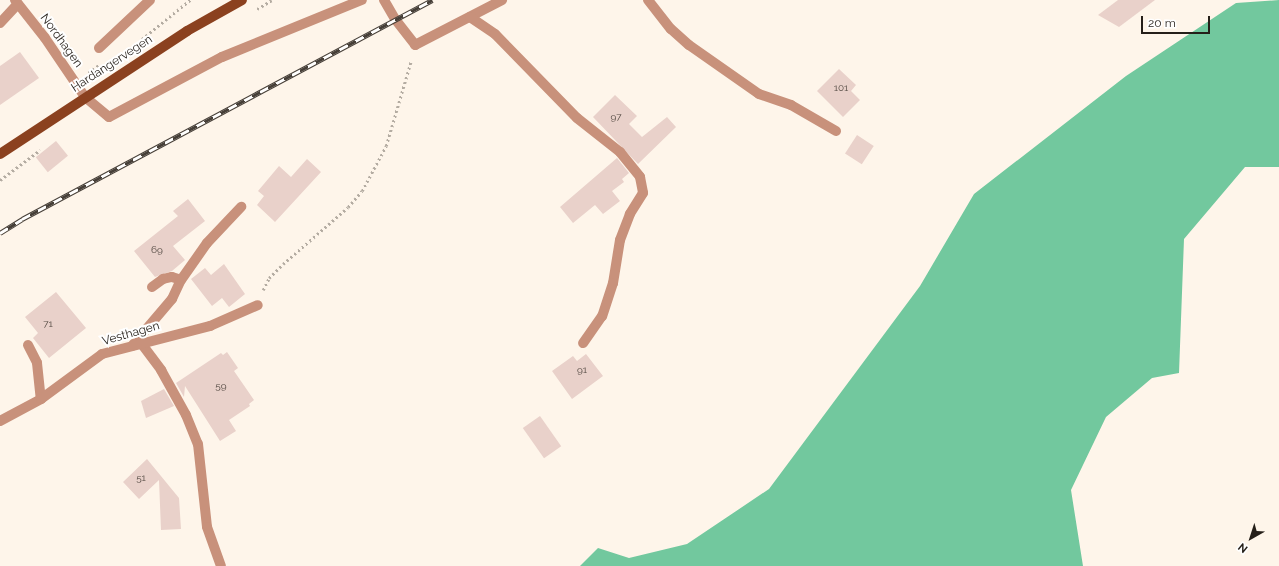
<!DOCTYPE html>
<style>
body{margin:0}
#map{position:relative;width:1279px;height:566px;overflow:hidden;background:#fef5ea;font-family:Raleway,sans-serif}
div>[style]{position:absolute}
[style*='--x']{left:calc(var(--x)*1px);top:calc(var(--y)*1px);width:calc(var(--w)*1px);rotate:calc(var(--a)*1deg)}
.forest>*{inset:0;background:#72c89e}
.building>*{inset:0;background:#e9d1ca;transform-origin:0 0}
.path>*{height:2.5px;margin-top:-1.25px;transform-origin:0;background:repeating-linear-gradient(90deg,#b4aca2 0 2px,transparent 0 5px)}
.service>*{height:10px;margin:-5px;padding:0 5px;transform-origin:5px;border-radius:5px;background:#c8917b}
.minor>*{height:10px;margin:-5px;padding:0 5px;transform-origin:5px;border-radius:5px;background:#c8917b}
.primary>*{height:10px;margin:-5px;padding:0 5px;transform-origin:5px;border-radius:5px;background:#8b411f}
.rail>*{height:4.5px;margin-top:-2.25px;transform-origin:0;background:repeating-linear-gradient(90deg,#fff 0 9px,#463f38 0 18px);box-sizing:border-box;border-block:1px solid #463f38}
span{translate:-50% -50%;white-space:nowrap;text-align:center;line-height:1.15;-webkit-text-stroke:4px #fff;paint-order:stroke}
.number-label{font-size:10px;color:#564c45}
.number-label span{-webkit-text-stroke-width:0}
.street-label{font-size:12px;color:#251f19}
.north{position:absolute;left:1231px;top:518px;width:40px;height:40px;-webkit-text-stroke:3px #fff;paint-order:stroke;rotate:219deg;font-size:11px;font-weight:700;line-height:16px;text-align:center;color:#251f19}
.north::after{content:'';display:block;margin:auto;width:14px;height:18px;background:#251f19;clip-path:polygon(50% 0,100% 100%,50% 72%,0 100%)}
.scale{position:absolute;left:1141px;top:16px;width:69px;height:18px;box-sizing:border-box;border:2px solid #251f19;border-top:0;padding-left:5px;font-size:12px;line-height:14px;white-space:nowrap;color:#251f19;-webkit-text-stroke:3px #fff;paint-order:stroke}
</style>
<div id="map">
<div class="forest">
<i style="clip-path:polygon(1279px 0,1279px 167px,1245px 167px,1184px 239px,1179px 373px,1152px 378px,1106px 417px,1071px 490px,1083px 566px,580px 566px,598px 548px,629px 558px,687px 544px,769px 489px,920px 286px,974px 194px,1126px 76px,1236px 3px)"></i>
</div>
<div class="building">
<i style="clip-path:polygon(1118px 0,1155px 0,1119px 27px,1098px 15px)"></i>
<i style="clip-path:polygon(20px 52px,39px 78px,0 105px,0 66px)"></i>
<i style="clip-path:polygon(839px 69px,856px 85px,851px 91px,860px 100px,843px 117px,817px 91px)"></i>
<i style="clip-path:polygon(615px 95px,637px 116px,629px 124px,642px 137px,667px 117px,676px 127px,638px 164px,593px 117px)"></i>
<i style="left:857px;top:135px;width:20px;height:22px;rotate:33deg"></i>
<i style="left:56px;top:141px;width:19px;height:26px;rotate:51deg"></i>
<i style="clip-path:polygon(617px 158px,629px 173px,622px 179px,624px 182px,612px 191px,620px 201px,603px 214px,595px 205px,573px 223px,560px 207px)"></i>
<i style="clip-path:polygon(307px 159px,321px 172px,275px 222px,257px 205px,264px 196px,258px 191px,279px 166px,291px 177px)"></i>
<i style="clip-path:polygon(188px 199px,205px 221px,173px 246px,185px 260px,172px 271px,155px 277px,134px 251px,178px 216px,173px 211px)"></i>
<i style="clip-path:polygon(224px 264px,245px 294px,229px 307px,222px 298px,212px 306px,191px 279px,205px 268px,211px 275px)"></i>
<i style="clip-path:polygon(56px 292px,86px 328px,49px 358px,33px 338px,38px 333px,25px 317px)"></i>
<i style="clip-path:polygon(227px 352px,238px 368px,234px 371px,254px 400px,249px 404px,250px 406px,229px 420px,236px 431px,220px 441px,185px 386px,184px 397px,176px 383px,221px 353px,223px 355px)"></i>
<i style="clip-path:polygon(586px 354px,603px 376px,572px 399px,552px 371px,573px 356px,577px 361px)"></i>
<i style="clip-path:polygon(164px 389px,174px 406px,146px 418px,141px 401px)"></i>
<i style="left:540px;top:416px;width:37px;height:21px;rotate:55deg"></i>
<i style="clip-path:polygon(147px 459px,179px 498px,181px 529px,161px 530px,159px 480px,139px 499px,123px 482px)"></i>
</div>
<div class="path">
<i style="--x:257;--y:9;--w:17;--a:-31"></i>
<i style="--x:142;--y:39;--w:62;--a:-39.1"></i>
<i style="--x:88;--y:72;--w:13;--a:-32"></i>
<i style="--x:0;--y:180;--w:50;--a:-36.9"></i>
<i style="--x:263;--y:290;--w:13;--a:-63"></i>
<i style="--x:269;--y:278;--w:20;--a:-45"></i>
<i style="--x:283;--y:264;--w:86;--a:-41.2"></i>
<i style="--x:348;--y:207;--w:21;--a:-49"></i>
<i style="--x:362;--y:191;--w:51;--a:-61.9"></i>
<i style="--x:386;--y:146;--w:89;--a:-73.6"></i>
</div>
<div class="service">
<i style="--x:384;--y:0;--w:22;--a:60"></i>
<i style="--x:395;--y:19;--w:33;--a:52"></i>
<i style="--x:415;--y:45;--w:98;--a:-27.3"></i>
<i style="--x:648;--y:0;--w:37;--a:52"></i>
<i style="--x:671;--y:29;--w:24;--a:42"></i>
<i style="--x:689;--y:45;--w:85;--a:35"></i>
<i style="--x:759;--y:94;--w:34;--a:19"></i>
<i style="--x:791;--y:105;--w:52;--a:30"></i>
<i style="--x:470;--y:17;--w:30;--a:34"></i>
<i style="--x:495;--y:34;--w:117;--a:45.7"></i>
<i style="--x:577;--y:118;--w:55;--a:38.3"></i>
<i style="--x:620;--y:152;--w:32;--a:51"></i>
<i style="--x:640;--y:177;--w:16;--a:79"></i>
<i style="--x:643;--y:193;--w:25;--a:122"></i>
<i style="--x:630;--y:214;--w:28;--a:111"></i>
<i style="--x:620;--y:240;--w:44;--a:99.2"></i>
<i style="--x:613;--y:283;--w:35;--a:108"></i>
<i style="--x:602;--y:316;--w:33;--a:125"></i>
<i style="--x:0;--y:23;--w:26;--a:-47"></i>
<i style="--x:99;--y:48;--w:70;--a:-43.3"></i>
<i style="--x:85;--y:97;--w:31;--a:40"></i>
<i style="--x:109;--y:117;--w:128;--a:-28"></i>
<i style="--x:222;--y:57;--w:151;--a:-22.2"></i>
<i style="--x:152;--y:287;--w:14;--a:-36"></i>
<i style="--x:163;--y:279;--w:9;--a:-13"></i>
<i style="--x:172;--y:277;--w:9;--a:18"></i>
<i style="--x:141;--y:343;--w:34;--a:53"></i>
<i style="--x:161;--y:370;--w:51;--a:60.9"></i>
<i style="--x:186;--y:415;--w:31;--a:68"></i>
<i style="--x:198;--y:444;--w:83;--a:83.8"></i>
<i style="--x:207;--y:527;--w:41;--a:70.3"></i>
<i style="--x:28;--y:345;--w:20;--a:63"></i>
<i style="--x:37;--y:363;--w:36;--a:84"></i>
<i style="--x:132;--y:346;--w:62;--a:-49.6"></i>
<i style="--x:172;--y:299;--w:21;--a:-65"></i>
<i style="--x:181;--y:280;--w:45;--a:-54.9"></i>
<i style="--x:207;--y:243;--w:50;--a:-46.6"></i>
</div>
<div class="minor">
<i style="--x:15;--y:0;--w:48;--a:51.7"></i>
<i style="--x:45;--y:38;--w:71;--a:55.9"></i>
<i style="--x:0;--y:421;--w:47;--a:-28.2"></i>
<i style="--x:41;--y:399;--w:76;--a:-36.4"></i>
<i style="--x:102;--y:354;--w:112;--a:-14.5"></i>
<i style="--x:210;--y:326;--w:52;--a:-23.6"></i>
</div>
<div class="primary">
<i style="--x:0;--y:154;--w:224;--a:-33.3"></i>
<i style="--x:187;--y:31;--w:63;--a:-29.4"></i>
</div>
<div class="rail">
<i style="--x:0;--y:233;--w:26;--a:-32"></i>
<i style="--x:22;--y:219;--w:465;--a:-28.1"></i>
</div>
<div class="number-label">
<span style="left:841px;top:88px">101</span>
<span style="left:616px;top:117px">97</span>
<span style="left:157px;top:250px">69</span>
<span style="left:48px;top:324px">71</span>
<span style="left:582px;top:370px">91</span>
<span style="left:221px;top:386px">59</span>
<span style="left:141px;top:478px">51</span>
</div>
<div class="street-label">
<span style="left:61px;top:41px;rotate:54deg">Nordhagen</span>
<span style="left:112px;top:64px;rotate:-33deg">Hardangervegen</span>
<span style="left:131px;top:334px;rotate:-16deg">Vesthagen</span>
</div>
<div class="north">N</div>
<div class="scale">20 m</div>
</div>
